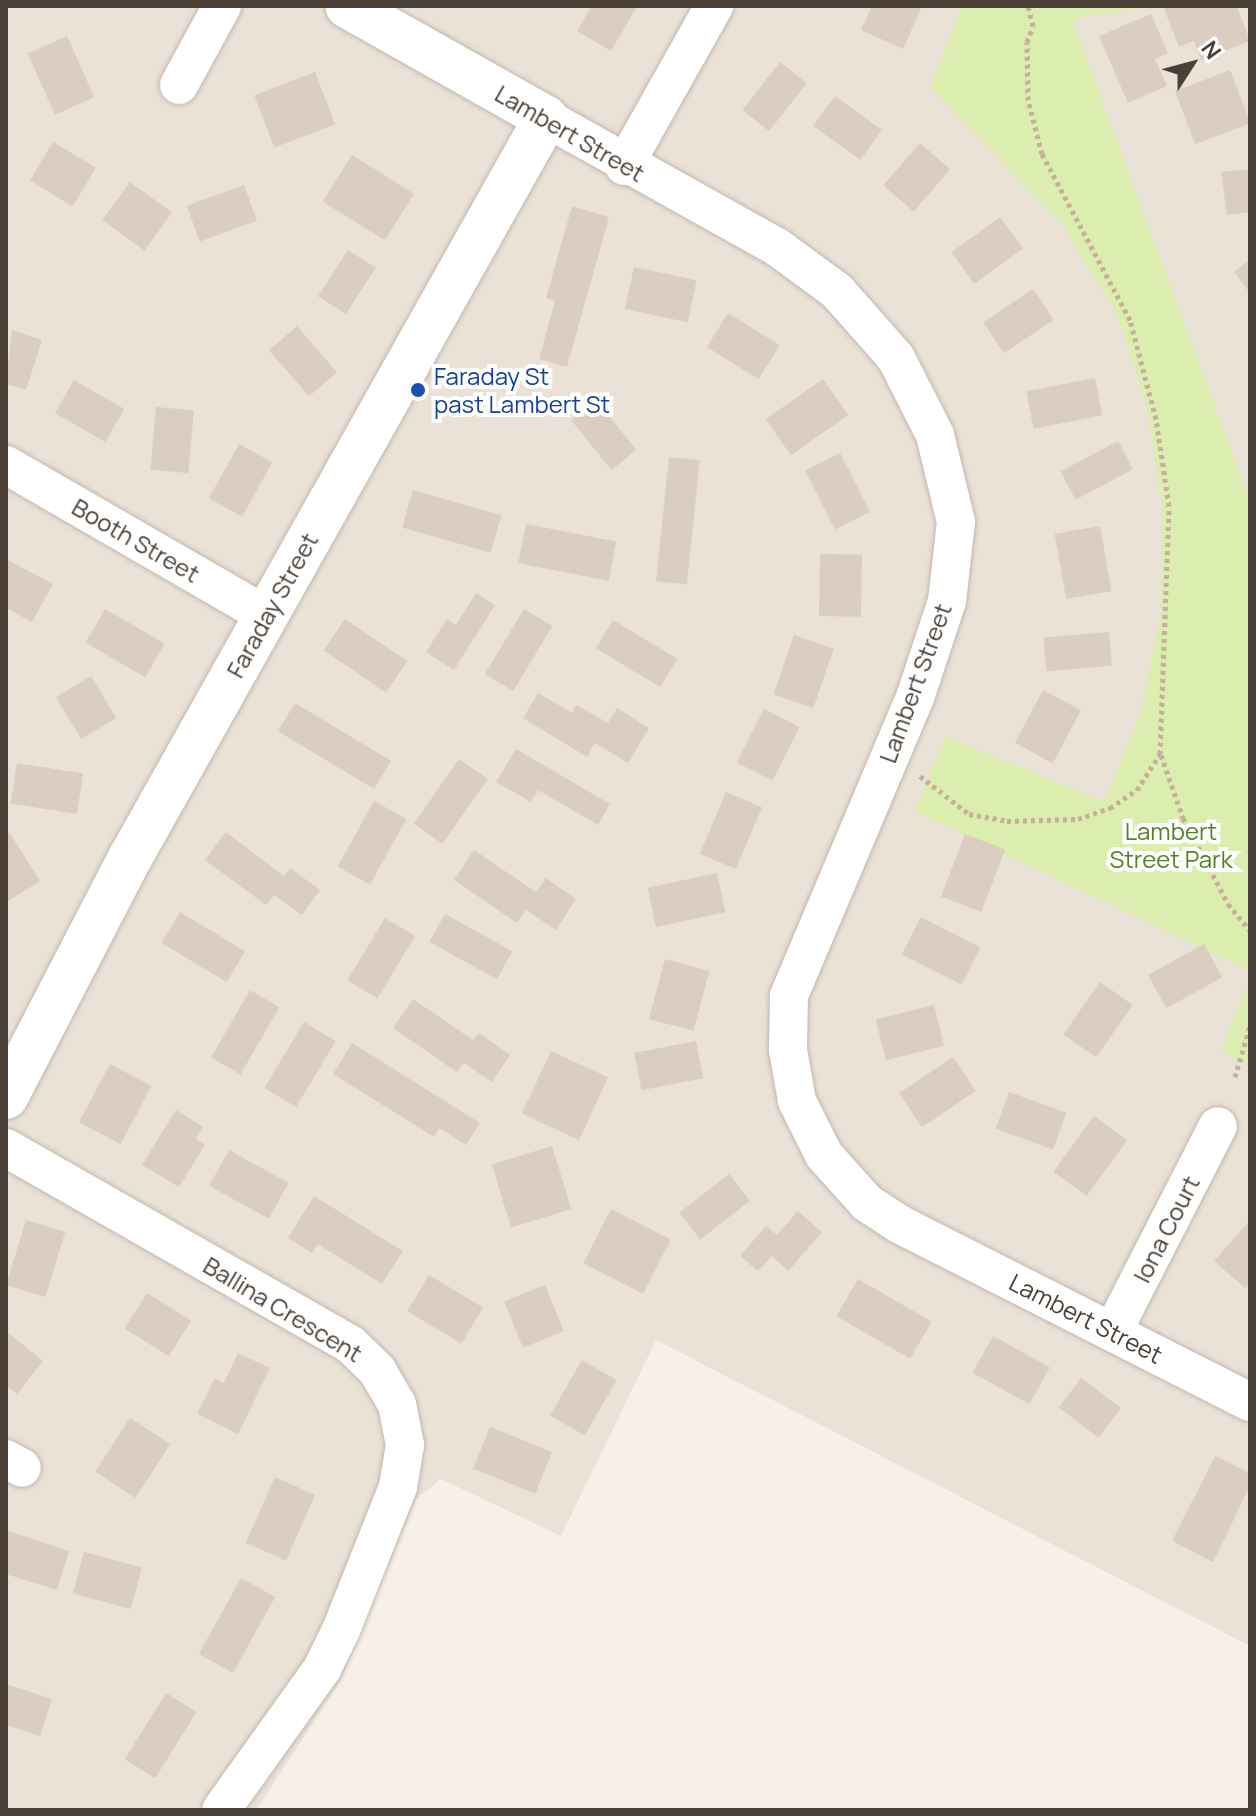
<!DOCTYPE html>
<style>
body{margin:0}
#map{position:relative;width:1256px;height:1816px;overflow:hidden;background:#f6f0e9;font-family:Manrope,sans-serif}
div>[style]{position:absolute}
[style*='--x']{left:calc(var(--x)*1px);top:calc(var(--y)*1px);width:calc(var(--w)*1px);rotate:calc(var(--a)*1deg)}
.residential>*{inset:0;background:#eae1d7}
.green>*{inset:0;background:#dbedaf}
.building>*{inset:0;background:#dccdc1;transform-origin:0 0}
.path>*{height:5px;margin-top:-2.5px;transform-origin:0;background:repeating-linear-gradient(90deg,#c6b09b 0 4px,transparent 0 8px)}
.roads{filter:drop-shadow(0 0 2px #c3b7ab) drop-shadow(0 0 2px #c3b7ab)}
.minor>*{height:38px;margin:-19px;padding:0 19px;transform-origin:19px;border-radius:19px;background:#fff}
.tertiary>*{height:44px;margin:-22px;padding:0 22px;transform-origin:22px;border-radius:22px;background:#fff}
.dots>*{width:22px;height:22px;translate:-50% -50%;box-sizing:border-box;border:4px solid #fff;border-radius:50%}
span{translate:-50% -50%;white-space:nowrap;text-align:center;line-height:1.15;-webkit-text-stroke:8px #fff;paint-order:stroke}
.street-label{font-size:24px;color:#4b4037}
.transit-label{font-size:24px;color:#164399}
.left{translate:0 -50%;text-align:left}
.park-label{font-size:24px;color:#568323}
.frame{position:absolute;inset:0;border:8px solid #4b4037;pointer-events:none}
.north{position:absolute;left:1152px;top:24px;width:80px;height:80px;-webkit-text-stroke:6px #fff;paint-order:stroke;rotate:54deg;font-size:22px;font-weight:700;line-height:32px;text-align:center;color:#4b4037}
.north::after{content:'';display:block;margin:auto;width:28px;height:36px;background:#4b4037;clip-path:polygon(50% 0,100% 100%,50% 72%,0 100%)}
</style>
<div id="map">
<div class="residential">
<i style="clip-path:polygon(6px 6px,1250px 6px,1250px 1646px,656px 1340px,561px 1536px,441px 1479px,416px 1499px,341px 1680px,256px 1810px,6px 1810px)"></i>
</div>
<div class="green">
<i style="clip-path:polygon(962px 6px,1151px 6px,1072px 19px,1250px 501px,1250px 971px,914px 811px,946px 736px,1104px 802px,1140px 714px,1161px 612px,1162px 507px,1148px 412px,1118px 317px,1061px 223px,930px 87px)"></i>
<i style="clip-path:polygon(1250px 979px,1250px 1066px,1221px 1051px)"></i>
</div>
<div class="building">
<i style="clip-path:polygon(592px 6px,637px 6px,611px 51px,577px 31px)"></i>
<i style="clip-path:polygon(872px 6px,922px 6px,903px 49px,861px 30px)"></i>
<i style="clip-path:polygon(1173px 6px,1237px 6px,1250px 41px,1201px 60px,1194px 41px,1179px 47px,1164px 9px)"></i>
<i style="clip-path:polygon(1151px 14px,1168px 53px,1155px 59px,1167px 86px,1128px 103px,1099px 36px)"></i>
<i style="left:67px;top:36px;width:67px;height:43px;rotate:66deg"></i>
<i style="left:780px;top:62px;width:34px;height:61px;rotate:38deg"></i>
<i style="left:1230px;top:70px;width:57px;height:59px;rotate:69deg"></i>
<i style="left:315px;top:72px;width:56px;height:65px;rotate:69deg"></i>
<i style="left:835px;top:96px;width:58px;height:37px;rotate:36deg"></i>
<i style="left:53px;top:142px;width:50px;height:45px;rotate:31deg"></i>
<i style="left:920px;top:143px;width:40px;height:56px;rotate:41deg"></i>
<i style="left:352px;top:155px;width:73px;height:55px;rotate:32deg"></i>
<i style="clip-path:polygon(1250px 169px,1250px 212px,1227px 215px,1221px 172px)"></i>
<i style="left:130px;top:182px;width:52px;height:47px;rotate:36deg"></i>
<i style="left:244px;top:185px;width:38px;height:61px;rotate:70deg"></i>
<i style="clip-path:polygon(572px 206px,609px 217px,567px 367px,539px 359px,555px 301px,546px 298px)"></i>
<i style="left:1000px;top:217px;width:39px;height:60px;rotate:54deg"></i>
<i style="left:348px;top:250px;width:33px;height:55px;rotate:33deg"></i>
<i style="clip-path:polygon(1250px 259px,1250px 293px,1234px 272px)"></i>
<i style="left:634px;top:267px;width:64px;height:43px;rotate:12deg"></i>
<i style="left:1033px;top:289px;width:37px;height:60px;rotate:56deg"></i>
<i style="left:728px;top:313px;width:61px;height:40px;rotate:32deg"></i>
<i style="left:297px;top:326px;width:61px;height:37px;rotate:49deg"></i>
<i style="clip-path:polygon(12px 330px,42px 340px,26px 390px,6px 384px)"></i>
<i style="left:1095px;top:378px;width:38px;height:70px;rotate:79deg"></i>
<i style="left:823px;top:379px;width:44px;height:70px;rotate:55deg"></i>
<i style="left:74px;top:380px;width:58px;height:38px;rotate:30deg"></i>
<i style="left:596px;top:400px;width:64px;height:32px;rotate:51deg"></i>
<i style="left:156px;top:407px;width:38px;height:63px;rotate:5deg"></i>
<i style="left:1118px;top:441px;width:32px;height:65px;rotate:62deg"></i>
<i style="left:239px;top:444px;width:38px;height:62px;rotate:29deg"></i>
<i style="left:840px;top:453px;width:66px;height:39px;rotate:63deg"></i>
<i style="left:669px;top:457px;width:31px;height:125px;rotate:6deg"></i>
<i style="left:413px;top:490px;width:92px;height:39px;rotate:16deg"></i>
<i style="left:526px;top:524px;width:92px;height:40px;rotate:11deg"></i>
<i style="left:1100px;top:526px;width:66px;height:46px;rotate:80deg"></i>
<i style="left:820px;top:554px;width:42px;height:62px;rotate:1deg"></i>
<i style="clip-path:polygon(6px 559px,53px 584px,32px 622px,6px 608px)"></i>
<i style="clip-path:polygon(476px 593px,495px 605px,454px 670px,426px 652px,447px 619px,456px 625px)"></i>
<i style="left:105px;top:609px;width:69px;height:39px;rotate:30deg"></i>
<i style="left:524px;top:609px;width:33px;height:76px;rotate:31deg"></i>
<i style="left:345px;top:619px;width:75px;height:38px;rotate:34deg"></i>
<i style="left:613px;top:620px;width:75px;height:33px;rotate:31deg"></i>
<i style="left:1109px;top:632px;width:34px;height:66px;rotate:85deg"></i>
<i style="left:794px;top:635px;width:42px;height:63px;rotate:19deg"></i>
<i style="left:91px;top:676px;width:49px;height:41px;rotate:59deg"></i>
<i style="left:1043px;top:690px;width:43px;height:60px;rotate:28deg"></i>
<i style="clip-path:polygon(538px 693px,572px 713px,576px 705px,608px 723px,617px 708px,649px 728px,628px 763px,595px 743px,587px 757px,523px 718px)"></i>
<i style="left:295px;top:703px;width:112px;height:33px;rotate:31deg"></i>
<i style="left:764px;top:709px;width:40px;height:60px;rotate:27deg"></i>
<i style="clip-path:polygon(516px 749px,610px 804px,598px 825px,538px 790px,531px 802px,496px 782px)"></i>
<i style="left:459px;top:759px;width:35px;height:79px;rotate:35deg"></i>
<i style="left:17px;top:763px;width:67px;height:41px;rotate:9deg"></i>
<i style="left:726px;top:792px;width:39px;height:67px;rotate:23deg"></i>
<i style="left:374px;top:801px;width:37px;height:75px;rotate:29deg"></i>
<i style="clip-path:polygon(9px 832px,40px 881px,8px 901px,6px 834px)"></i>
<i style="clip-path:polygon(226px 832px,284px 876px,290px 868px,320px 890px,302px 915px,274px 895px,266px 905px,205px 860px)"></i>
<i style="left:965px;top:834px;width:43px;height:67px;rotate:21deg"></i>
<i style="clip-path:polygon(474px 850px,536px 892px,546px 878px,576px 899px,556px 930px,526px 910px,517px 923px,454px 880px)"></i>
<i style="left:717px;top:873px;width:40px;height:71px;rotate:78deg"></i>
<i style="left:180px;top:912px;width:76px;height:36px;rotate:31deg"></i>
<i style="left:445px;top:914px;width:77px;height:32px;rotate:29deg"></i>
<i style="left:921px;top:917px;width:67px;height:42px;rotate:27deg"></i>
<i style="left:385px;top:918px;width:35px;height:73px;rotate:31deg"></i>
<i style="left:1204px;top:944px;width:38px;height:64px;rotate:61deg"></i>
<i style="left:665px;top:959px;width:46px;height:62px;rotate:15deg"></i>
<i style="left:1100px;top:982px;width:40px;height:64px;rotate:35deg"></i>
<i style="left:250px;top:990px;width:34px;height:78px;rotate:30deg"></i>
<i style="clip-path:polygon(413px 999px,473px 1040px,479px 1033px,510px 1055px,492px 1082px,464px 1063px,457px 1072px,393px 1028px)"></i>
<i style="left:934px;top:1005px;width:42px;height:60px;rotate:76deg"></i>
<i style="left:304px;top:1022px;width:37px;height:77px;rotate:31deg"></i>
<i style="left:696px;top:1041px;width:38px;height:63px;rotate:79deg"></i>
<i style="clip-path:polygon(352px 1043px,480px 1123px,466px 1145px,439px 1128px,434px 1137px,333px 1074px)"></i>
<i style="left:551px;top:1051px;width:63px;height:69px;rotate:25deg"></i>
<i style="left:953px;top:1057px;width:41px;height:65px;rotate:56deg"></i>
<i style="left:110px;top:1064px;width:47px;height:66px;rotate:28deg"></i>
<i style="left:1009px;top:1092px;width:61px;height:39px;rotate:20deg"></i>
<i style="clip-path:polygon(176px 1110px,203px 1127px,196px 1139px,205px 1145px,179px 1187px,142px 1165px)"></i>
<i style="left:1094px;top:1116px;width:41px;height:69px;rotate:36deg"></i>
<i style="left:552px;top:1146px;width:66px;height:63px;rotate:73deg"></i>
<i style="left:229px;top:1150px;width:68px;height:41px;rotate:29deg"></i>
<i style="left:729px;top:1174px;width:34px;height:63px;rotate:52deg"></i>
<i style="clip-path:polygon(314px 1196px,403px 1251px,382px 1284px,318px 1244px,312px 1253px,288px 1238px)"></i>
<i style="left:611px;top:1209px;width:67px;height:61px;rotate:27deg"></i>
<i style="clip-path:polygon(798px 1211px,822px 1232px,788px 1271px,772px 1256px,758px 1271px,740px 1256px,766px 1226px,777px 1235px)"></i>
<i style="left:26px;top:1220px;width:41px;height:68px;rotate:17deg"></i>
<i style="clip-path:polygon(1250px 1220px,1250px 1282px,1245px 1288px,1214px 1261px)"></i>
<i style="left:429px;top:1275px;width:63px;height:42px;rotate:31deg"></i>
<i style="left:858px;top:1279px;width:85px;height:43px;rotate:30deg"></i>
<i style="left:545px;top:1285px;width:50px;height:44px;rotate:68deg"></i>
<i style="left:147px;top:1293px;width:52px;height:42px;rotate:32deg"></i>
<i style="clip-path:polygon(6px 1331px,43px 1361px,17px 1394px,6px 1385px)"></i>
<i style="left:993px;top:1336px;width:65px;height:42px;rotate:29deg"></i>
<i style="clip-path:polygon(238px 1353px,270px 1368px,238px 1434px,197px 1414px,215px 1378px,224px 1383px)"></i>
<i style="left:582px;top:1360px;width:40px;height:64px;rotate:30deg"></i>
<i style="left:1081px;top:1378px;width:50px;height:37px;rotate:37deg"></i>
<i style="left:130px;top:1418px;width:48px;height:64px;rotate:33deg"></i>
<i style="left:490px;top:1427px;width:67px;height:45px;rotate:22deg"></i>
<i style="clip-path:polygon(1215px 1456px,1250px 1473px,1250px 1486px,1213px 1562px,1172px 1541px)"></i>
<i style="left:275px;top:1477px;width:44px;height:72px;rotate:24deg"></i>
<i style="clip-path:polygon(8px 1531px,69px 1551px,57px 1590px,6px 1574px)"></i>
<i style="left:84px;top:1552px;width:60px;height:43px;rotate:15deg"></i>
<i style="left:241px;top:1578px;width:39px;height:87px;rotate:29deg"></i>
<i style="clip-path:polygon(6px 1684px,52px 1699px,40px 1736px,6px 1725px)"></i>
<i style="left:166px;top:1693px;width:36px;height:78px;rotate:32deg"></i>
</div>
<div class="path">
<i style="--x:1161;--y:755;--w:67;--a:70.8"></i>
<i style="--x:1183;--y:818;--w:97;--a:62.4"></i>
<i style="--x:1228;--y:904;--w:34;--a:50"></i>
<i style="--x:920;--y:776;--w:62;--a:37.8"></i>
<i style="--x:969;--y:814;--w:39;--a:10"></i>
<i style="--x:1007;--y:821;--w:71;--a:-1.6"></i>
<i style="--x:1078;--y:819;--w:34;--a:-19"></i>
<i style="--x:1110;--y:808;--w:32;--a:-34"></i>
<i style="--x:1137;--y:790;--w:43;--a:-57.4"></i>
<i style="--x:1160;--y:754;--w:248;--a:-87.9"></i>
<i style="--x:1169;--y:506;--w:88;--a:-98.5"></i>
<i style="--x:1156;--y:419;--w:102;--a:-104.7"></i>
<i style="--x:1130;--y:320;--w:188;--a:-117.9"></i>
<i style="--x:1042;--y:154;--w:56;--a:-104.5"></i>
<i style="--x:1028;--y:100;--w:58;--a:-91"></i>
<i style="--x:1027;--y:42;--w:17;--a:-69"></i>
<i style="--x:1033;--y:26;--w:21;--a:-104"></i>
<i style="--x:1235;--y:1077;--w:53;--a:-73.6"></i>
</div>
<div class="roads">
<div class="minor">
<i style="--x:179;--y:85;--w:90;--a:-61.4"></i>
<i style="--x:546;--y:118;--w:265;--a:29.2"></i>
<i style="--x:777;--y:247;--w:74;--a:36.3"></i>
<i style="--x:837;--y:291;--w:89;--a:48.6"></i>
<i style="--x:896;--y:358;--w:86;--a:63.1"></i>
<i style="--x:935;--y:435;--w:89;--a:76.4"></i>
<i style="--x:956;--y:522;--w:80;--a:96.5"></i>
<i style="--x:947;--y:601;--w:99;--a:108.3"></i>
<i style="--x:916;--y:695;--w:327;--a:112.9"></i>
<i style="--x:789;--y:996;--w:54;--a:91.1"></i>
<i style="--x:788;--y:1050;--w:52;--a:80"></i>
<i style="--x:797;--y:1101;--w:60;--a:63.4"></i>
<i style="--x:824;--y:1155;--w:64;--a:48.1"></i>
<i style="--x:867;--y:1203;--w:38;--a:33"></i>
<i style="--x:899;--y:1224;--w:394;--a:26.9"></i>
<i style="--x:624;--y:166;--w:184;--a:-60.6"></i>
<i style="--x:6;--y:465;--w:300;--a:30"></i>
<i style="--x:6;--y:1148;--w:397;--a:29.7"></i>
<i style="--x:351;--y:1345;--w:36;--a:44"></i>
<i style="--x:377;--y:1370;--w:39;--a:60"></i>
<i style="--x:397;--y:1404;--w:42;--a:79"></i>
<i style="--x:405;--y:1445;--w:43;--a:99.5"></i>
<i style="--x:398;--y:1487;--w:154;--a:111.7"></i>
<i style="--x:341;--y:1630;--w:43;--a:116"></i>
<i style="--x:322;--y:1669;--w:173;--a:125.6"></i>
<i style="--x:1113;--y:1331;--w:230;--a:-62.9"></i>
<i style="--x:6;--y:1459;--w:18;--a:29"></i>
</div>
<div class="tertiary">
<i style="--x:6;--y:1097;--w:269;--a:-62.6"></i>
<i style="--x:130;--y:858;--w:849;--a:-60.66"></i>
<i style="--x:546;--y:118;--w:228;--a:-150.6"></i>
</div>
</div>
<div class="dots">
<i style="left:418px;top:390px;background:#1a4fb4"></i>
</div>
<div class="street-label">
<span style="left:570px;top:133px;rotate:30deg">Lambert Street</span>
<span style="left:136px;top:540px;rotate:30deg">Booth Street</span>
<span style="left:272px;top:605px;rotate:-61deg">Faraday Street</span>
<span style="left:915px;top:683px;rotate:-70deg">Lambert Street</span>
<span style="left:1166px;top:1229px;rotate:-63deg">Iona Court</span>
<span style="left:283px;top:1309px;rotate:31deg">Ballina Crescent</span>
<span style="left:1086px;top:1318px;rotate:27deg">Lambert Street</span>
</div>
<div class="transit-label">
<span class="left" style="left:434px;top:390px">Faraday St<br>past Lambert St</span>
</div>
<div class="park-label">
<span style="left:1171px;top:845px">Lambert<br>Street Park</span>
</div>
<div class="frame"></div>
<div class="north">N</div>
</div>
